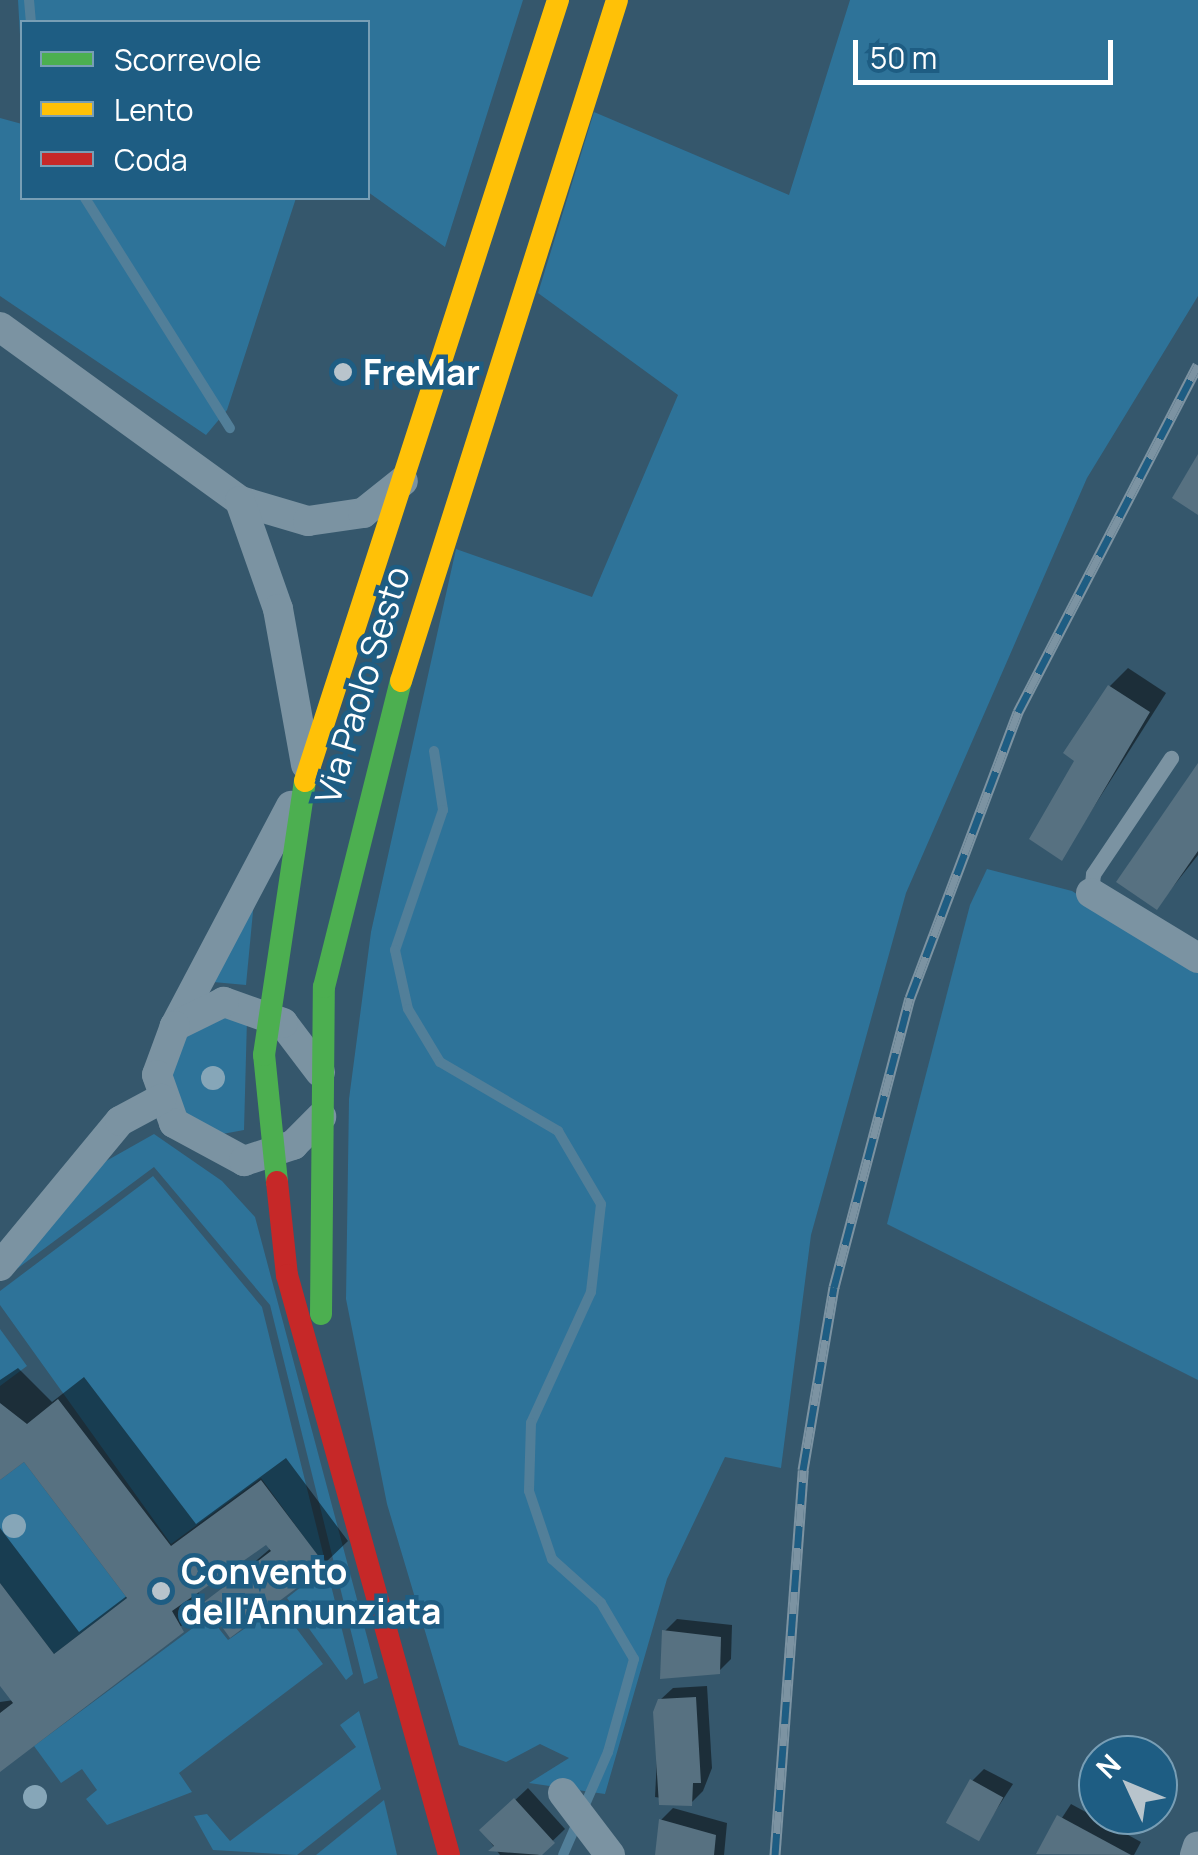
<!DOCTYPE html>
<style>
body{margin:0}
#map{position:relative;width:1198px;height:1855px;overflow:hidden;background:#35576c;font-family:Manrope,sans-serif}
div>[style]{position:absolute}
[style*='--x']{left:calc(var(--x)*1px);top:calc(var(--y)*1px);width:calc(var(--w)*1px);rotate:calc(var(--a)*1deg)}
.green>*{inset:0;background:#2e7399}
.shadow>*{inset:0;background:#0007}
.stream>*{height:10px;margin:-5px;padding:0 5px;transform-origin:5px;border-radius:5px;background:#527f99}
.building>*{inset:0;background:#577181;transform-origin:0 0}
.lane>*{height:15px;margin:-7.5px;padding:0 7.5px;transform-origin:7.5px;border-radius:7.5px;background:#7b93a2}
.street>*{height:30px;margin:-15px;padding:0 15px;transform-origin:15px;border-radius:15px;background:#7b93a2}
.fast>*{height:22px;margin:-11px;padding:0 11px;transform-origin:11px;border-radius:11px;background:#4caf50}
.slow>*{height:22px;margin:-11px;padding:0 11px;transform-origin:11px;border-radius:11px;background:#ffc107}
.jam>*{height:22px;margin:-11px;padding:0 11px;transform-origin:11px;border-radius:11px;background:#c62828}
.rail>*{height:11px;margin-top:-5.5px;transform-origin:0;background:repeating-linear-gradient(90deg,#1e5d83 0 22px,#7c93a2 0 44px);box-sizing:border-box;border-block:2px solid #7c93a2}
.trees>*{width:24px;height:24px;margin:-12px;border-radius:50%;background:#86a6b8}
.dots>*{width:28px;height:28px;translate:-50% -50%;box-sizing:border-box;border:5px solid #1e5d83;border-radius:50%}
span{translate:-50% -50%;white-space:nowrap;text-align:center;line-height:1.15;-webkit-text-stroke:9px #1e5d83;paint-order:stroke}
.poi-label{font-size:35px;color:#fff;font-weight:700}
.left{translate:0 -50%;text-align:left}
.street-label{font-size:35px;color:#fff}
.legend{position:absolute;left:20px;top:20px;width:350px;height:180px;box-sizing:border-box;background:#1e5d83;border:2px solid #789eb5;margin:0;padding:12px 18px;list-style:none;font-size:30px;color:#fff}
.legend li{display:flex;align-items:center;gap:20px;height:50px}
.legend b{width:50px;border:2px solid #789eb5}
.north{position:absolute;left:1078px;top:1735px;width:100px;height:100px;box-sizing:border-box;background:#1e5d83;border:2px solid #789eb5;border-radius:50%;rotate:314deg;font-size:28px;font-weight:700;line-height:40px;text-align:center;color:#fff}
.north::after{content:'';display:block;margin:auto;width:35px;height:45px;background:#b8c4cc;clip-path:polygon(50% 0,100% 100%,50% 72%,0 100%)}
.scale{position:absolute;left:853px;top:40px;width:260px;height:45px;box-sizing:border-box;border:5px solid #fff;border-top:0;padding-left:12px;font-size:30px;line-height:35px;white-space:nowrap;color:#fff;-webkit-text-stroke:8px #1e5d83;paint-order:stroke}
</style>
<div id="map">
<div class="green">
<i style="clip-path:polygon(18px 0,523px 0,445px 247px,368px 192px,368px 22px,22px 22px,22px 70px)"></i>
<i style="clip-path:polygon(850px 0,1198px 0,1198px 296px,1087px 478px,906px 893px,811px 1235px,781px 1468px,725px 1457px,667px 1579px,605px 1794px,529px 1783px,569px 1758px,540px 1744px,506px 1762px,459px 1745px,387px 1504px,346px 1299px,349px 1099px,371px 932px,456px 549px,592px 597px,678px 395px,538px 293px,594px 112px,789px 195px)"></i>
<i style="clip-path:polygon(0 118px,22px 124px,22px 198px,296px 198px,227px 410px,206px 435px,0 296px)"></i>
<i style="clip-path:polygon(987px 869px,1072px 891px,1198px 971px,1198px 1380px,887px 1224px,970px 905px)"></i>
<i style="clip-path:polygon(254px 901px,246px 985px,213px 982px)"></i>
<i style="clip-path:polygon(225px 1017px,247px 1019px,244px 1130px,217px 1135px,192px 1125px,167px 1079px,184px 1032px)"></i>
<i style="clip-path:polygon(154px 1134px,222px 1181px,255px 1217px,378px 1678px,364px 1684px,270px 1305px,154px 1167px,6px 1277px,99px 1165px)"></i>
<i style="clip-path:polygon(153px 1176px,262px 1307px,353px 1674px,346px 1680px,287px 1598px,326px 1567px,261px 1478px,171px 1544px,0 1305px,0 1291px)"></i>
<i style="clip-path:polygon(0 1329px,27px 1366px,0 1386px)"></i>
<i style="clip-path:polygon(24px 1462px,127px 1598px,54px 1654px,0 1583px,0 1480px)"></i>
<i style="clip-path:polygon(279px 1605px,323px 1664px,179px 1773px,192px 1792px,107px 1825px,86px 1799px,97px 1790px,82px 1769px,61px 1783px,34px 1746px,209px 1616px,228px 1640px)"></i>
<i style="clip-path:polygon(359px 1711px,381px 1789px,297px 1855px,213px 1850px,194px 1816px,207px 1814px,230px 1841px,356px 1747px,340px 1725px)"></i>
<i style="clip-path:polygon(384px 1800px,397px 1855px,316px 1855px)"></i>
</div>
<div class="shadow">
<i style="clip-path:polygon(1128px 668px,1166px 693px,1062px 857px,1077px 760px,1110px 686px)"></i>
<i style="clip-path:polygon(1198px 767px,1198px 855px,1157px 907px)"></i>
<i style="clip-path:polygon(evenodd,18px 1368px,52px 1402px,84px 1377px,196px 1524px,286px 1458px,348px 1541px,324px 1564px,209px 1604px,0 1769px,0 1702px,14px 1700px,0 1682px,0 1528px,79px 1632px,128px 1595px,24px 1458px,0 1477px,0 1380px,18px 1368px,266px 1542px,271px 1548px,205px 1604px,197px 1590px,266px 1542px)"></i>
<i style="clip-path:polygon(677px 1619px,732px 1625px,731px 1659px,719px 1671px,665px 1631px)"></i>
<i style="clip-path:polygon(707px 1686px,712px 1768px,703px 1791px,691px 1803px,655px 1797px,660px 1700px,673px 1688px)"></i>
<i style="clip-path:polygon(984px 1769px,1013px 1784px,978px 1838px,972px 1781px)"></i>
<i style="clip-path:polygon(528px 1788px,565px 1829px,538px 1855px,500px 1855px,482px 1831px)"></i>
<i style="clip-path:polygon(1071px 1804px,1141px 1842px,1134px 1855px,1039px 1853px)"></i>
<i style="clip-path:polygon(673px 1808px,727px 1823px,724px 1855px,658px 1855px,661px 1820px)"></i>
</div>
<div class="stream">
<i style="--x:29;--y:0;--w:22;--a:85"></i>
<i style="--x:85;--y:198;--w:272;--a:57.8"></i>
<i style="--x:434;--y:751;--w:60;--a:81.3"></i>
<i style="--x:443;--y:810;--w:148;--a:108.9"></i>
<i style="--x:395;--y:950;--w:60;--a:77.6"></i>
<i style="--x:408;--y:1009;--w:62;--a:58.9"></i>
<i style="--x:440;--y:1062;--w:137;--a:30.3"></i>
<i style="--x:558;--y:1131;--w:85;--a:59.5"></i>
<i style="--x:601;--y:1204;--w:89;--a:96.5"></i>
<i style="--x:591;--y:1292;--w:144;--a:114.6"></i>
<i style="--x:531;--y:1423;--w:68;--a:91.7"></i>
<i style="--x:529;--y:1491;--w:72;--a:71.3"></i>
<i style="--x:552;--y:1559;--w:66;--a:41.9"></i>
<i style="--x:601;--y:1603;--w:65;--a:59.5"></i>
<i style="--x:634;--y:1659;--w:97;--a:105.6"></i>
<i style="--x:608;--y:1752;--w:112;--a:113.6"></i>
</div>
<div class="building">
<i style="clip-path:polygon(1198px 454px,1198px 515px,1172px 498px)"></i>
<i style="clip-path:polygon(1108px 685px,1150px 712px,1062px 861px,1029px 839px,1074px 761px,1063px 753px)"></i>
<i style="clip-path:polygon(1198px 763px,1198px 851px,1157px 910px,1116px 882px)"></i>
<i style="clip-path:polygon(58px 1399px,171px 1546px,261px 1480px,326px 1566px,230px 1638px,204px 1602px,271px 1551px,266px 1545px,172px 1611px,184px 1632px,0 1772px,0 1713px,13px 1703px,0 1686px,0 1583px,54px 1654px,127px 1598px,24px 1462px,0 1480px,0 1403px,27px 1424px)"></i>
<i style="clip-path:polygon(662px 1630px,721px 1637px,720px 1674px,660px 1679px)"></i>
<i style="clip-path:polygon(696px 1697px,701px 1783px,693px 1783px,692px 1806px,659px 1805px,653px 1712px,658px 1699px)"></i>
<i style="left:970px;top:1779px;width:38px;height:50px;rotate:29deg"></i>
<i style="clip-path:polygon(514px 1798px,555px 1843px,542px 1855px,488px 1851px,494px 1846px,479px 1830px)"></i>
<i style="clip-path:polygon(1057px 1815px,1131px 1855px,1036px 1854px)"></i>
<i style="clip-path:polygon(659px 1819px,716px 1835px,714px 1855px,655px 1855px)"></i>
</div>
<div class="lane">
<i style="--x:1091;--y:893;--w:19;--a:-84"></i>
<i style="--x:1093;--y:874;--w:140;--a:-56.1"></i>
</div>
<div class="street">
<i style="--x:0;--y:327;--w:296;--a:35.9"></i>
<i style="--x:240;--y:501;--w:71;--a:16.4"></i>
<i style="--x:308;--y:521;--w:56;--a:-8.3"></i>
<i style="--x:363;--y:513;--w:51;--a:-38.7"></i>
<i style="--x:240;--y:501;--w:114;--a:70.6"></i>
<i style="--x:278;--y:609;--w:158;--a:79.8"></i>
<i style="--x:1091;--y:893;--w:125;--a:31.3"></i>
<i style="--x:175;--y:1026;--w:249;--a:-62.2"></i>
<i style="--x:320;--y:1072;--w:61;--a:-127.1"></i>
<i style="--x:283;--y:1023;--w:63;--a:-160.4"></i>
<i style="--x:224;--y:1002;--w:55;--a:153.9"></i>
<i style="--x:175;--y:1026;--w:52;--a:110.2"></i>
<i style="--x:157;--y:1075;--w:51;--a:70.5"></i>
<i style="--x:174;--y:1123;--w:80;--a:28.5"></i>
<i style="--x:244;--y:1161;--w:52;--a:-18.1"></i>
<i style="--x:293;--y:1145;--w:40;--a:-45"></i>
<i style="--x:0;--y:1266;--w:188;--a:-50.4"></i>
<i style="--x:120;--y:1121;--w:47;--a:-28.2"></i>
<i style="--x:563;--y:1793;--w:78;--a:52.8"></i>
<i style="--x:1195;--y:1855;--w:9;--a:-72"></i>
</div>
<div class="fast">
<i style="--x:277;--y:1182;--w:128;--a:-95.8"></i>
<i style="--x:264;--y:1055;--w:277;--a:-81.5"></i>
<i style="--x:321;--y:1314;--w:327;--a:-89.5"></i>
<i style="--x:324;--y:987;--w:316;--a:-75.9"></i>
</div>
<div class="slow">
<i style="--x:401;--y:681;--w:714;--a:-72.4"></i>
<i style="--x:305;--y:781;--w:821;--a:-72.05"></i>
</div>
<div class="jam">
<i style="--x:277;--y:1182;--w:94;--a:83.9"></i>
<i style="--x:287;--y:1275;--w:602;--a:74.39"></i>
</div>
<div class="rail">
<i style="--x:775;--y:1855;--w:386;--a:-85.8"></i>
<i style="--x:803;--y:1470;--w:186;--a:-80.4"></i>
<i style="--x:834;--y:1287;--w:299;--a:-75.3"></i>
<i style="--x:910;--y:998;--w:306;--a:-69.3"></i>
<i style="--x:1018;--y:712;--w:391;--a:-62.6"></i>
</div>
<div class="trees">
<i style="left:213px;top:1078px"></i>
<i style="left:14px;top:1526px"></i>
<i style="left:35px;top:1797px"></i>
</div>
<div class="dots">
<i style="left:343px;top:372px;background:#b8c4cc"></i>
<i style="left:161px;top:1591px;background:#b8c4cc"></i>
</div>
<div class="poi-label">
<span class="left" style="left:363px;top:372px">FreMar</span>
<span class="left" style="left:181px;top:1591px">Convento<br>dell'Annunziata</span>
</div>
<div class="street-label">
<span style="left:362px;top:685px;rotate:-73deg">Via Paolo Sesto</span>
</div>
<ul class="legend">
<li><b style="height:12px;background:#4caf50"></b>Scorrevole</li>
<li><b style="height:12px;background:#ffc107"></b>Lento</li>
<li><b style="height:12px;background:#c62828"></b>Coda</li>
</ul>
<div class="north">N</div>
<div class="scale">50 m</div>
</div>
